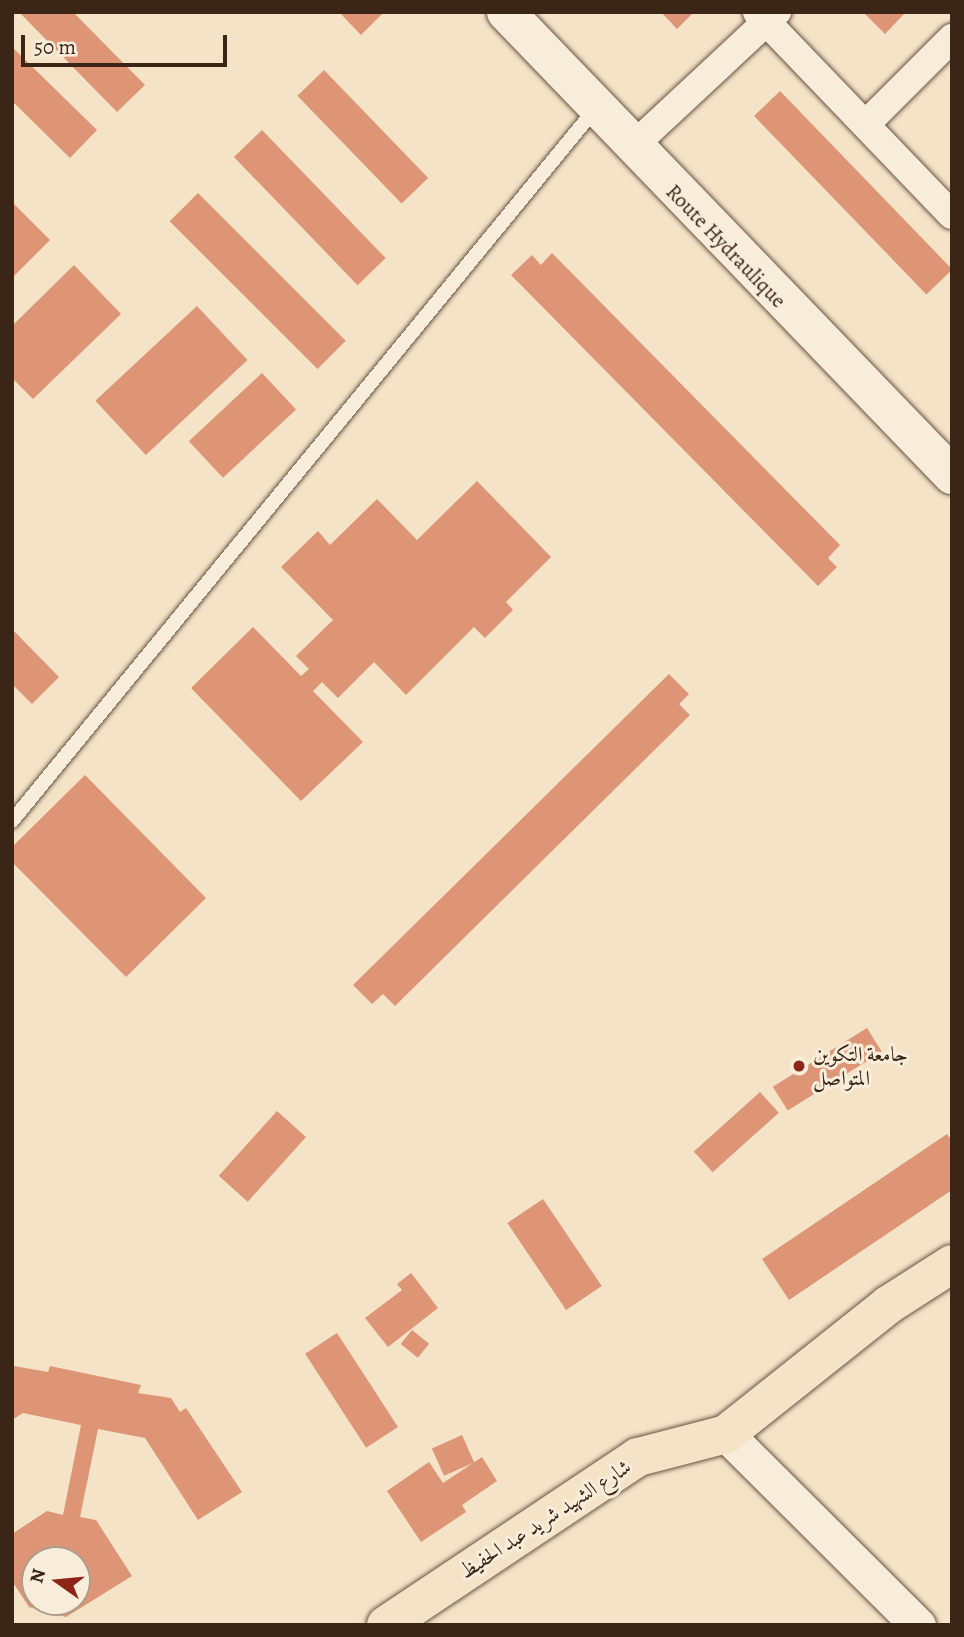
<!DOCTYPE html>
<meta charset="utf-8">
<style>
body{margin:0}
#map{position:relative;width:964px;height:1637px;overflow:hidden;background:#f4e3c6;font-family:Alegreya,Amiri,serif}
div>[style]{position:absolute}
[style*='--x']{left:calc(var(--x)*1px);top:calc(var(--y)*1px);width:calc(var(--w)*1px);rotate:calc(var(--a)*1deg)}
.building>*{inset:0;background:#dd9576;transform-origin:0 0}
.roads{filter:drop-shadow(0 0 2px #695443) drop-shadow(0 0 2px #695443)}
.service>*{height:14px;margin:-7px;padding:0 7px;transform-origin:7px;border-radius:7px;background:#f8edda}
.minor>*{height:28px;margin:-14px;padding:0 14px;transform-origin:14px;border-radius:14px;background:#f8edda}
.tertiary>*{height:35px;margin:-17.5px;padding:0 17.5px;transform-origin:17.5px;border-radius:17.5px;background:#f8edda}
.secondary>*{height:38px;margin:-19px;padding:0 19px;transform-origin:19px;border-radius:19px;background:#f8edda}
.primary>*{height:38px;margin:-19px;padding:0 19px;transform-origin:19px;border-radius:19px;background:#f4e3c6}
.dots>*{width:19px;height:19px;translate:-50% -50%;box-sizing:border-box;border:4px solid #f8edda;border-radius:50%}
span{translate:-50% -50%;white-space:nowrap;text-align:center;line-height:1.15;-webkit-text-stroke:6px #f8edda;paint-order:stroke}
.street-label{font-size:21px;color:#3b2517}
.poi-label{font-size:21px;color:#3b2517}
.left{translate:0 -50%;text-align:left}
.frame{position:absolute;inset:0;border:14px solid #3b2517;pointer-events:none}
.north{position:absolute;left:21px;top:1546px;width:70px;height:70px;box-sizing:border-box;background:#f8edda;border:2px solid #ac9d8c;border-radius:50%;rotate:285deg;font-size:19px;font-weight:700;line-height:28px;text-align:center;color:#3b2517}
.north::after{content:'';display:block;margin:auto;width:24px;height:32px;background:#8f2418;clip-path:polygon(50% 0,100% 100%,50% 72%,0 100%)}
.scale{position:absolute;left:21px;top:35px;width:206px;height:32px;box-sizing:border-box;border:4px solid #3b2517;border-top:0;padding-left:9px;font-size:21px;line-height:24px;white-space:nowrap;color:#3b2517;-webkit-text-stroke:5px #f8edda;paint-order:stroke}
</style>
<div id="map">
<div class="building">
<i style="clip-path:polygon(19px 12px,73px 12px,145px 85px,117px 112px)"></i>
<i style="clip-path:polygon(339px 12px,384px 12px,361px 35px)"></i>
<i style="clip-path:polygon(661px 12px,694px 12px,677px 29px)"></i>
<i style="clip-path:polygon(863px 12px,906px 12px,885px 34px)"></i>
<i style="clip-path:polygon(12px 47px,97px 130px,70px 158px,12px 101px)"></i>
<i style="left:324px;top:70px;width:150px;height:37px;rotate:46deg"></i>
<i style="left:780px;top:91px;width:248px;height:36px;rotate:46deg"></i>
<i style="left:262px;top:130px;width:178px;height:39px;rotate:46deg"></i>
<i style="left:198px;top:193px;width:209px;height:40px;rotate:45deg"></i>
<i style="clip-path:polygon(12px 202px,50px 240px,12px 278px)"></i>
<i style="clip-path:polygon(552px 253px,840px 545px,828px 558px,837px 567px,818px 586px,511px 275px,532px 255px,541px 265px)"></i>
<i style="clip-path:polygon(74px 265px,121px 314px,33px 399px,12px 378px,12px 326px)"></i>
<i style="left:197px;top:306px;width:74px;height:139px;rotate:47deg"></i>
<i style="left:262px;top:373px;width:50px;height:100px;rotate:47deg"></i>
<i style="clip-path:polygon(477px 481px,551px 557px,506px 602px,513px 610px,485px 638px,474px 627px,406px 695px,374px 662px,338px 698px,322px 682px,313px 691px,363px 742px,301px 801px,191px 688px,253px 627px,301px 676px,309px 669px,296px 656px,333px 620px,281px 567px,318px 531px,330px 545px,377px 499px,417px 540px)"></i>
<i style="clip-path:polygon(12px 629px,59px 677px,32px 704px,12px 684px)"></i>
<i style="clip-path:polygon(669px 674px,689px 694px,679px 704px,690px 715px,395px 1006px,383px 994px,372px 1004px,353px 985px)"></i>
<i style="clip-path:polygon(85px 775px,206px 898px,126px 977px,12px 862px,12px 847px)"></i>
<i style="left:867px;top:1028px;width:28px;height:111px;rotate:58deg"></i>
<i style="left:760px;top:1092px;width:28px;height:89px;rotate:48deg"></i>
<i style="left:277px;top:1111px;width:39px;height:87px;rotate:42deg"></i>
<i style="clip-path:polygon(947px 1134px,952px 1141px,952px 1190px,789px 1300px,762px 1259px)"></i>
<i style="left:543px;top:1199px;width:105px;height:43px;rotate:56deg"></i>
<i style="clip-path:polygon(411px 1273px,438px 1308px,388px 1347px,365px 1318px,402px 1290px,397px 1284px)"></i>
<i style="left:412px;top:1330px;width:22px;height:18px;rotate:39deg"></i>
<i style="left:337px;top:1333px;width:112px;height:38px;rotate:57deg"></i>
<i style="clip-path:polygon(evenodd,14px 1366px,48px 1372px,50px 1366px,141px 1385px,138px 1393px,171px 1398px,180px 1412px,186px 1408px,242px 1492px,198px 1520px,145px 1438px,98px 1429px,80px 1517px,96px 1520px,132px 1576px,66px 1617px,29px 1607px,12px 1581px,12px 1534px,47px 1511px,63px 1515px,81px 1425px,23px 1413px,12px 1420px,14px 1366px,35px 1560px,77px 1560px,77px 1602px,35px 1602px,35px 1560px)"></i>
<i style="left:462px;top:1435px;width:30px;height:33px;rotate:66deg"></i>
<i style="clip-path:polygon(482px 1457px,497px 1481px,462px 1505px,466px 1512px,421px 1542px,387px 1491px,429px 1462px,443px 1483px)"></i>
</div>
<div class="roads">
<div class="service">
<i style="--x:12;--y:821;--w:922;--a:-50.68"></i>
</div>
<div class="minor">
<i style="--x:757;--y:12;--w:281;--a:46.2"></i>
<i style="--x:866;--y:124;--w:122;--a:-45"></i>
<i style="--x:631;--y:148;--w:200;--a:-43"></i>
</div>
<div class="tertiary">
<i style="--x:726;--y:1434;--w:271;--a:44.9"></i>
</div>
<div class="secondary">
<i style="--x:506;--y:12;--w:643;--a:46.07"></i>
</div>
<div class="primary">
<i style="--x:386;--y:1625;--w:303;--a:-33.7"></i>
<i style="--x:638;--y:1457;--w:91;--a:-14.6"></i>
<i style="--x:726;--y:1434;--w:207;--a:-38.5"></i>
<i style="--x:888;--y:1305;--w:76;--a:-32.6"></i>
</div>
</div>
<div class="dots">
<i style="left:799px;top:1066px;background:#8f2418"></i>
</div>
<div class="street-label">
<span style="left:726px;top:246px;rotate:46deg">Route Hydraulique</span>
<span style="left:545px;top:1519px;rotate:-33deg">شارع الشهيد شريد عبد الحفيظ</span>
</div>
<div class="poi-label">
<span class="left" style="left:813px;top:1066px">جامعة التكوين<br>المتواصل</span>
</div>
<div class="frame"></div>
<div class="north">N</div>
<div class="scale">50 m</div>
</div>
